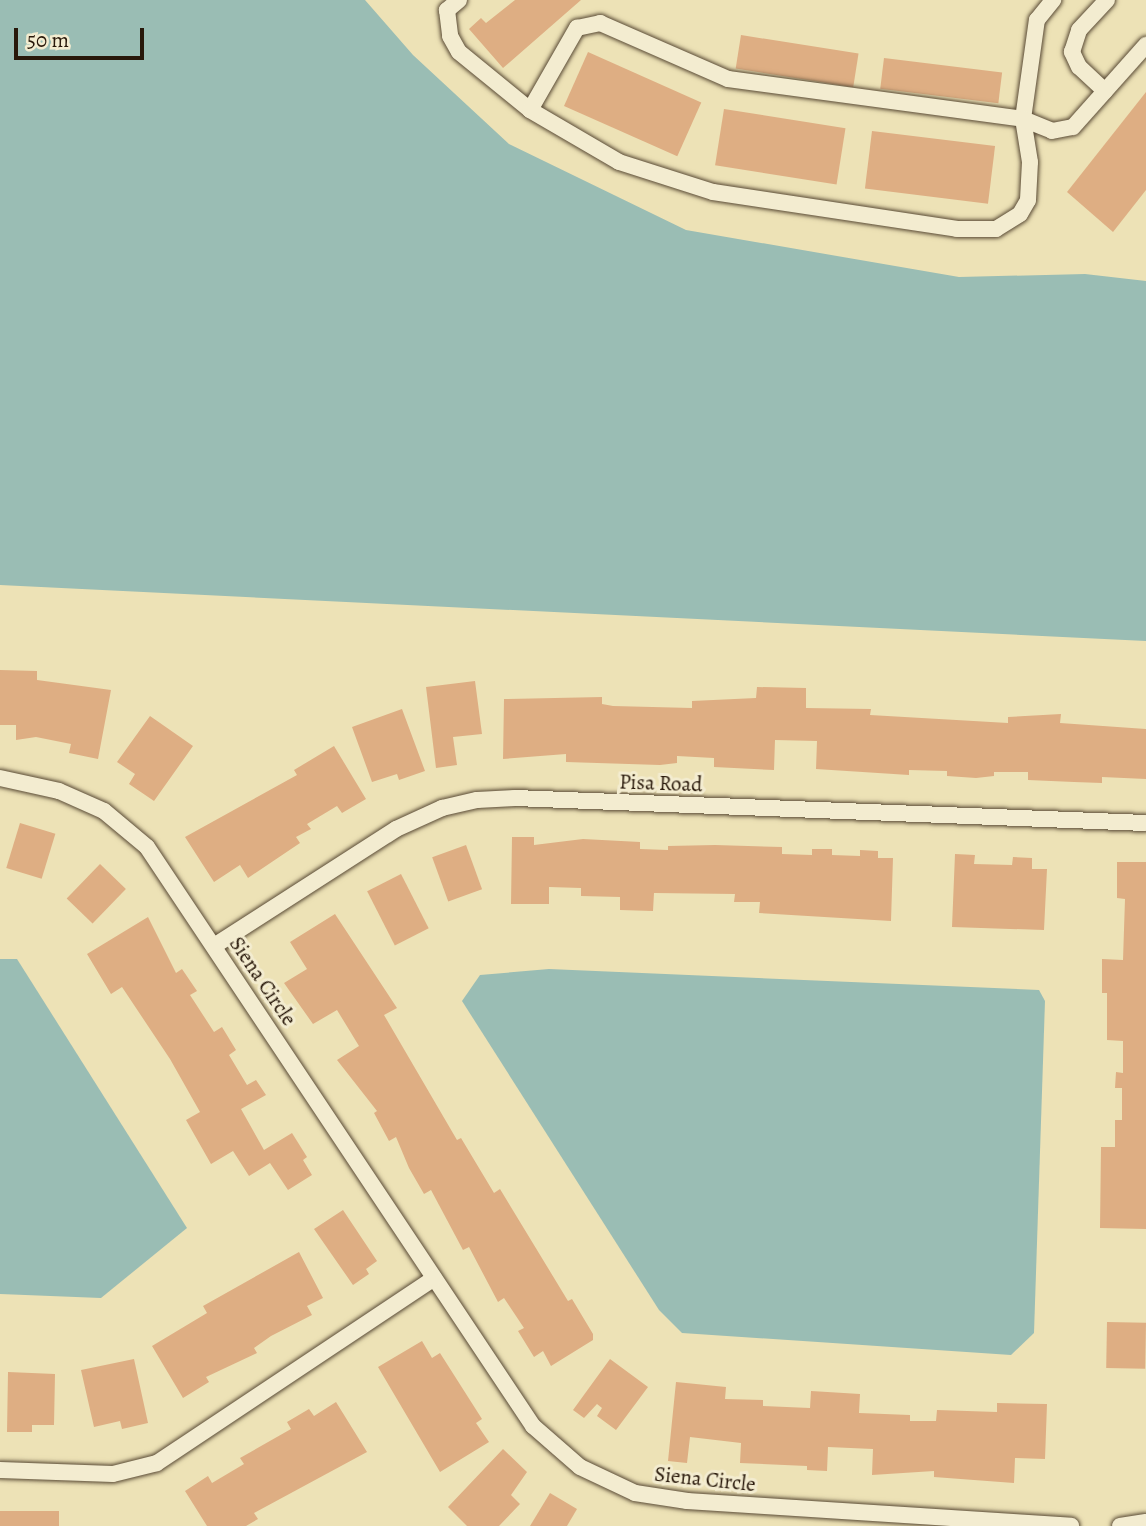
<!DOCTYPE html>
<style>
body{margin:0}
#map{position:relative;width:1146px;height:1526px;overflow:hidden;background:#ede2b6;font-family:Alegreya,serif}
div>[style]{position:absolute}
[style*='--x']{left:calc(var(--x)*1px);top:calc(var(--y)*1px);width:calc(var(--w)*1px);rotate:calc(var(--a)*1deg)}
.water>*{inset:0;background:#9abdb4}
.building>*{inset:0;background:#deae83;transform-origin:0 0}
.roads{filter:drop-shadow(0 0 2px #594a35) drop-shadow(0 0 2px #594a35)}
.minor>*{height:16px;margin:-8px;padding:0 8px;transform-origin:8px;border-radius:8px;background:#f3ecd0}
span{translate:-50% -50%;white-space:nowrap;text-align:center;line-height:1.15;-webkit-text-stroke:6px #f3ecd0;paint-order:stroke}
.street-label{font-size:21px;color:#28180a}
.scale{position:absolute;left:14px;top:28px;width:130px;height:32px;box-sizing:border-box;border:4px solid #28180a;border-top:0;padding-left:9px;font-size:21px;line-height:24px;white-space:nowrap;color:#28180a;-webkit-text-stroke:5px #f3ecd0;paint-order:stroke}
</style>
<div id="map">
<div class="water">
<i style="clip-path:polygon(0 0,365px 0,413px 55px,509px 144px,686px 230px,959px 277px,1085px 274px,1146px 281px,1146px 641px,0 585px)"></i>
<i style="clip-path:polygon(0 959px,17px 959px,187px 1228px,101px 1298px,0 1294px)"></i>
<i style="clip-path:polygon(549px 969px,1039px 990px,1045px 1001px,1034px 1333px,1011px 1355px,682px 1333px,659px 1310px,462px 1001px,480px 975px)"></i>
</div>
<div class="building">
<i style="clip-path:polygon(515px 0,581px 0,503px 68px,469px 29px,481px 18px,486px 23px)"></i>
<i style="left:741px;top:35px;width:119px;height:34px;rotate:9deg"></i>
<i style="left:588px;top:52px;width:124px;height:59px;rotate:24deg"></i>
<i style="left:884px;top:58px;width:119px;height:31px;rotate:7deg"></i>
<i style="clip-path:polygon(1146px 92px,1146px 190px,1113px 232px,1067px 192px)"></i>
<i style="left:724px;top:109px;width:123px;height:57px;rotate:9deg"></i>
<i style="left:872px;top:131px;width:124px;height:58px;rotate:7deg"></i>
<i style="clip-path:polygon(0 670px,37px 671px,37px 680px,111px 690px,98px 759px,69px 753px,71px 744px,36px 737px,16px 740px,16px 725px,0 725px)"></i>
<i style="clip-path:polygon(475px 681px,482px 734px,453px 737px,457px 765px,436px 768px,426px 687px)"></i>
<i style="clip-path:polygon(757px 687px,806px 688px,806px 708px,871px 709px,870px 715px,1008px 723px,1008px 717px,1061px 714px,1060px 723px,1146px 729px,1146px 779px,1102px 777px,1102px 783px,1074px 782px,1028px 780px,1028px 772px,994px 772px,994px 776px,976px 778px,947px 776px,947px 771px,909px 770px,909px 775px,816px 769px,817px 741px,775px 740px,774px 770px,714px 767px,714px 758px,677px 756px,677px 763px,660px 765px,566px 762px,566px 754px,503px 759px,504px 699px,602px 697px,602px 704px,613px 706px,692px 708px,692px 701px,756px 698px)"></i>
<i style="clip-path:polygon(402px 709px,425px 771px,399px 780px,397px 774px,372px 782px,352px 727px)"></i>
<i style="clip-path:polygon(150px 716px,193px 746px,154px 801px,129px 784px,135px 774px,117px 762px)"></i>
<i style="clip-path:polygon(334px 746px,366px 799px,342px 813px,337px 806px,307px 824px,311px 829px,296px 837px,300px 843px,248px 878px,240px 865px,214px 882px,185px 837px,297px 775px,294px 770px)"></i>
<i style="left:20px;top:823px;width:37px;height:47px;rotate:17deg"></i>
<i style="clip-path:polygon(512px 837px,534px 837px,534px 845px,583px 839px,640px 842px,640px 849px,668px 850px,668px 846px,715px 845px,782px 847px,782px 854px,812px 855px,812px 849px,832px 849px,832px 855px,860px 856px,860px 850px,878px 851px,878px 858px,893px 858px,891px 921px,759px 913px,760px 902px,734px 902px,735px 894px,654px 893px,653px 911px,620px 910px,620px 897px,581px 896px,581px 888px,549px 887px,549px 904px,511px 904px)"></i>
<i style="left:466px;top:845px;width:47px;height:36px;rotate:70deg"></i>
<i style="clip-path:polygon(955px 854px,975px 855px,974px 864px,1012px 865px,1013px 857px,1032px 858px,1032px 869px,1047px 869px,1044px 930px,952px 927px)"></i>
<i style="clip-path:polygon(1117px 862px,1146px 862px,1146px 1229px,1100px 1228px,1101px 1147px,1115px 1147px,1115px 1120px,1122px 1120px,1122px 1088px,1115px 1088px,1116px 1072px,1123px 1073px,1123px 1041px,1107px 1040px,1107px 993px,1102px 993px,1102px 959px,1123px 960px,1125px 899px,1117px 898px)"></i>
<i style="left:100px;top:864px;width:36px;height:48px;rotate:44deg"></i>
<i style="left:401px;top:874px;width:61px;height:38px;rotate:63deg"></i>
<i style="clip-path:polygon(335px 914px,397px 1008px,384px 1015px,457px 1140px,461px 1138px,494px 1193px,500px 1189px,568px 1301px,572px 1299px,593px 1334px,593px 1340px,551px 1366px,543px 1351px,534px 1357px,518px 1331px,524px 1328px,504px 1298px,498px 1302px,469px 1247px,463px 1250px,431px 1190px,424px 1194px,409px 1168px,396px 1137px,389px 1141px,374px 1113px,377px 1111px,337px 1060px,359px 1046px,337px 1010px,313px 1024px,284px 983px,307px 969px,290px 942px)"></i>
<i style="clip-path:polygon(148px 917px,176px 973px,182px 969px,197px 991px,190px 995px,214px 1032px,222px 1027px,236px 1050px,229px 1055px,247px 1085px,256px 1080px,266px 1095px,241px 1109px,264px 1150px,292px 1133px,307px 1157px,303px 1160px,312px 1175px,288px 1190px,270px 1163px,249px 1176px,233px 1151px,211px 1164px,186px 1120px,200px 1112px,170px 1059px,122px 987px,111px 994px,87px 954px)"></i>
<i style="clip-path:polygon(343px 1210px,377px 1261px,366px 1269px,369px 1274px,353px 1285px,314px 1229px)"></i>
<i style="clip-path:polygon(299px 1252px,323px 1298px,307px 1306px,312px 1315px,271px 1336px,254px 1348px,257px 1353px,206px 1377px,209px 1382px,183px 1398px,152px 1346px,207px 1313px,203px 1306px)"></i>
<i style="left:1107px;top:1322px;width:39px;height:46px;rotate:1deg"></i>
<i style="clip-path:polygon(422px 1341px,432px 1358px,440px 1353px,482px 1419px,476px 1423px,489px 1442px,440px 1472px,378px 1367px)"></i>
<i style="clip-path:polygon(134px 1359px,148px 1423px,122px 1429px,120px 1421px,94px 1427px,81px 1370px)"></i>
<i style="clip-path:polygon(610px 1359px,648px 1387px,616px 1430px,597px 1416px,602px 1408px,597px 1404px,584px 1418px,573px 1410px)"></i>
<i style="clip-path:polygon(8px 1372px,55px 1374px,54px 1425px,32px 1425px,32px 1432px,7px 1432px)"></i>
<i style="clip-path:polygon(676px 1382px,726px 1387px,725px 1399px,763px 1400px,763px 1406px,810px 1408px,811px 1391px,860px 1394px,859px 1413px,910px 1415px,910px 1421px,936px 1421px,937px 1410px,997px 1412px,997px 1403px,1047px 1404px,1045px 1459px,1015px 1458px,1014px 1483px,934px 1477px,934px 1471px,872px 1475px,873px 1449px,828px 1447px,827px 1471px,807px 1470px,807px 1466px,740px 1463px,741px 1443px,690px 1437px,687px 1463px,668px 1461px)"></i>
<i style="clip-path:polygon(336px 1402px,367px 1452px,254px 1513px,258px 1519px,246px 1526px,207px 1526px,185px 1491px,208px 1476px,212px 1483px,244px 1464px,240px 1458px,291px 1429px,287px 1422px,309px 1409px,314px 1416px)"></i>
<i style="clip-path:polygon(503px 1449px,527px 1472px,511px 1495px,520px 1504px,499px 1526px,467px 1526px,448px 1507px)"></i>
<i style="clip-path:polygon(550px 1493px,577px 1509px,567px 1526px,530px 1526px)"></i>
<i style="left:59px;top:1511px;width:15px;height:59px;rotate:90deg"></i>
</div>
<div class="roads">
<div class="minor">
<i style="--x:459;--y:0;--w:16;--a:140"></i>
<i style="--x:447;--y:10;--w:26;--a:83"></i>
<i style="--x:450;--y:36;--w:18;--a:61"></i>
<i style="--x:459;--y:52;--w:92;--a:39.2"></i>
<i style="--x:530;--y:110;--w:103;--a:30.3"></i>
<i style="--x:619;--y:162;--w:99;--a:17.7"></i>
<i style="--x:713;--y:192;--w:247;--a:8.6"></i>
<i style="--x:957;--y:229;--w:39;--a:0"></i>
<i style="--x:996;--y:229;--w:28;--a:-32"></i>
<i style="--x:1020;--y:214;--w:16;--a:-60"></i>
<i style="--x:1028;--y:200;--w:38;--a:-87"></i>
<i style="--x:1030;--y:162;--w:44;--a:-99.2"></i>
<i style="--x:1023;--y:119;--w:100;--a:-82"></i>
<i style="--x:1037;--y:20;--w:26;--a:-51"></i>
<i style="--x:1105;--y:91;--w:35;--a:-137"></i>
<i style="--x:1079;--y:67;--w:17;--a:-115"></i>
<i style="--x:1072;--y:52;--w:23;--a:-72"></i>
<i style="--x:1079;--y:30;--w:41;--a:-47"></i>
<i style="--x:530;--y:110;--w:95;--a:-60.2"></i>
<i style="--x:577;--y:28;--w:24;--a:-12"></i>
<i style="--x:600;--y:23;--w:140;--a:23.6"></i>
<i style="--x:728;--y:79;--w:298;--a:7.7"></i>
<i style="--x:1023;--y:119;--w:31;--a:22"></i>
<i style="--x:1052;--y:131;--w:21;--a:-11"></i>
<i style="--x:1073;--y:127;--w:110;--a:-48.3"></i>
<i style="--x:0;--y:778;--w:60;--a:12.4"></i>
<i style="--x:59;--y:791;--w:49;--a:24"></i>
<i style="--x:104;--y:811;--w:56;--a:39.9"></i>
<i style="--x:147;--y:847;--w:696;--a:56.31"></i>
<i style="--x:533;--y:1426;--w:62;--a:41.1"></i>
<i style="--x:580;--y:1467;--w:61;--a:25.3"></i>
<i style="--x:635;--y:1493;--w:53;--a:8.7"></i>
<i style="--x:687;--y:1501;--w:385;--a:3.7"></i>
<i style="--x:214;--y:946;--w:216;--a:-32.7"></i>
<i style="--x:396;--y:829;--w:51;--a:-24.5"></i>
<i style="--x:442;--y:808;--w:36;--a:-13"></i>
<i style="--x:477;--y:800;--w:38;--a:-3"></i>
<i style="--x:515;--y:798;--w:631;--a:2.27"></i>
<i style="--x:0;--y:1470;--w:113;--a:2"></i>
<i style="--x:113;--y:1474;--w:45;--a:-14"></i>
<i style="--x:157;--y:1463;--w:333;--a:-33.7"></i>
<i style="--x:1120;--y:1526;--w:26;--a:-9"></i>
</div>
</div>
<div class="street-label">
<span style="left:661px;top:783px;rotate:2deg">Pisa Road</span>
<span style="left:263px;top:981px;rotate:56deg">Siena Circle</span>
<span style="left:705px;top:1479px;rotate:6deg">Siena Circle</span>
</div>
<div class="scale">50 m</div>
</div>
